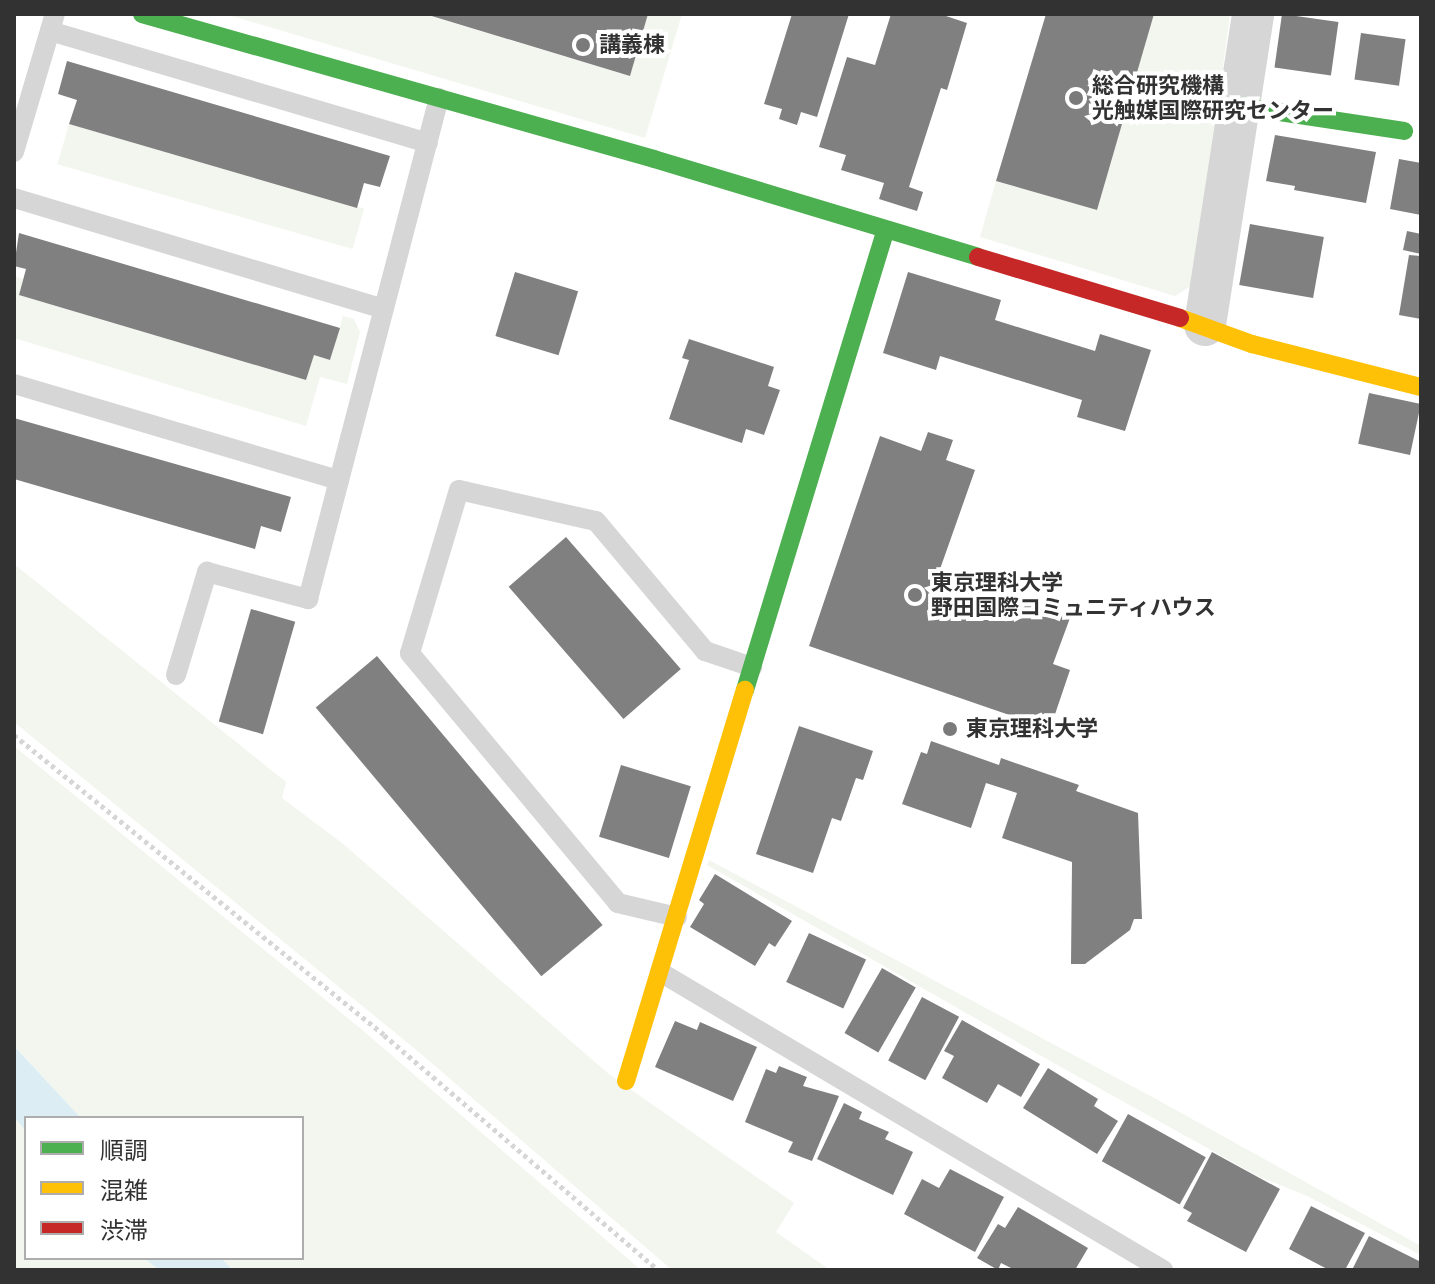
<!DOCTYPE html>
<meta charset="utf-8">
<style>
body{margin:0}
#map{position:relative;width:1435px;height:1284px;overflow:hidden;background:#fff;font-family:Arial,"Noto Sans JP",sans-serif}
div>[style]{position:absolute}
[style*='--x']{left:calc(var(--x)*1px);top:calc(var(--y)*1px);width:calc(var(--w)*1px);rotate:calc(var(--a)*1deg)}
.green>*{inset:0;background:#f3f6ee;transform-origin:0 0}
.water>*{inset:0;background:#dceef4}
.building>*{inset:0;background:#808080;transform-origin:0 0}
.path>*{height:5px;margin-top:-2.5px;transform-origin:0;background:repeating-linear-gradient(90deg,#d6d6d6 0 4px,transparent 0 8px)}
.lane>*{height:20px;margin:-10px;padding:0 10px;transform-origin:10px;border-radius:10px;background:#d6d6d6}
.street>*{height:42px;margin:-21px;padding:0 21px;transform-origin:21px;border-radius:21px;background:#d6d6d6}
.fast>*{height:18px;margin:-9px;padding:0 9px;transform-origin:9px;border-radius:9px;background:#4caf50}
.slow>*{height:18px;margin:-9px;padding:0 9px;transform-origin:9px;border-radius:9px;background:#ffc107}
.jam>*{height:18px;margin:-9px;padding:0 9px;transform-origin:9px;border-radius:9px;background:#c62828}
.dots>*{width:22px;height:22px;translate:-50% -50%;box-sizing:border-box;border:4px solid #fff;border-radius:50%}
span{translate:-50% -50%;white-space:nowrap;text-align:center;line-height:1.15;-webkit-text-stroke:8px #fff;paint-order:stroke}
.poi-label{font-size:22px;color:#323232;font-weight:700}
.left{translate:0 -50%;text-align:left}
.frame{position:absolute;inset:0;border:16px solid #323232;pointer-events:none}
.legend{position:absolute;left:24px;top:1116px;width:280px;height:144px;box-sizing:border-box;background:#fff;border:2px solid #adadad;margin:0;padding:10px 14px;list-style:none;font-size:24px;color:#323232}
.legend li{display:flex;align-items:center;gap:16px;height:40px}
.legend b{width:40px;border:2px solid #adadad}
</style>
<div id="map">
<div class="green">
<i style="clip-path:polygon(225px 14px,423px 14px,630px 76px,648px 14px,682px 14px,645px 138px)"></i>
<i style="clip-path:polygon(1154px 14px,1230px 14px,1194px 284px,1175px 296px,980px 237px,996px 181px,1097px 210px)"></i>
<i style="left:69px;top:124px;width:307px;height:42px;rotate:16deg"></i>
<i style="clip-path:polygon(14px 276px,23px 279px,19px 295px,306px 380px,314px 355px,331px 359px,343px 316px,354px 319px,360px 332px,347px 384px,320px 377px,306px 426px,14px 338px)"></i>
<i style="clip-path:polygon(14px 564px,286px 782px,282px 798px,342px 843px,610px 1075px,794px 1203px,776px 1232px,830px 1270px,672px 1270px,420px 1053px,14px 722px)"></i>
<i style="clip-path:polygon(14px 746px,360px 1028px,641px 1270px,233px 1270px,221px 1258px,302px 1258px,302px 1118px,81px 1118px,14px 1046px)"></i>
<i style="clip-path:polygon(709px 860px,1156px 1099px,1421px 1246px,1421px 1255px,1307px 1196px,1258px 1176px,1059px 1066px,707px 865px)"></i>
<i style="clip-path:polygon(14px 1117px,26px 1131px,26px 1258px,144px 1258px,159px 1270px,14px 1270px)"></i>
</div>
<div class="water">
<i style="clip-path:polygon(14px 1046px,81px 1118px,26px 1118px,26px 1131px,14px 1117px)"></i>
<i style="clip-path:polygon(144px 1258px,221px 1258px,233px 1270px,159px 1270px)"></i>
</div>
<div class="building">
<i style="clip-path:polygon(425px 14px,648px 14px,630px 76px)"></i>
<i style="clip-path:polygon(792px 14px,849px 14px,817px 117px,801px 112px,797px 125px,779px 119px,782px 109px,764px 104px)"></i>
<i style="clip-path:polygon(891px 14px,940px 14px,967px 23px,947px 90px,941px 88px,909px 187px,923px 192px,917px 211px,879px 199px,884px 183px,841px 170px,846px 155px,819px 147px,847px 57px,875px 65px)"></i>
<i style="clip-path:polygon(1046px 14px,1154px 14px,1097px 210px,996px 181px)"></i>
<i style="left:1282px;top:14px;width:57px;height:54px;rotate:8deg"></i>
<i style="left:1361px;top:33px;width:45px;height:47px;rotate:8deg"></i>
<i style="clip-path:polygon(67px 61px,390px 156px,380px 187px,364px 183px,357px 208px,69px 124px,77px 100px,58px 94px)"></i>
<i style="clip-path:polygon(1275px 135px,1376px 152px,1366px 203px,1294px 190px,1295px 186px,1266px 181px)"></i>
<i style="clip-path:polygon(1399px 159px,1421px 163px,1421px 215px,1390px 209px)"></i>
<i style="left:1250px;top:224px;width:75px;height:62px;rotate:10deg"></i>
<i style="clip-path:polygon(1407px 231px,1421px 234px,1421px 254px,1403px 250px)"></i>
<i style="clip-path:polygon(19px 233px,340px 328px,330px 360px,314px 355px,306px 380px,19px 295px,26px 269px,14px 266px)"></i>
<i style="clip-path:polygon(1409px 255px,1421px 256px,1421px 319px,1399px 315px)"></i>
<i style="left:515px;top:272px;width:66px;height:67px;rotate:17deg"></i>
<i style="clip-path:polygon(908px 272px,1001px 300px,995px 320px,1095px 351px,1100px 334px,1151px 350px,1125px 431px,1077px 417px,1082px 400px,940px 356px,936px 370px,883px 353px)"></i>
<i style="clip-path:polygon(689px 339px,774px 367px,768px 386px,780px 390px,764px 435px,746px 429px,742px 443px,669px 419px,689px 360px,682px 358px)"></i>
<i style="left:1369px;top:393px;width:53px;height:52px;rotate:12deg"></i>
<i style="clip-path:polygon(14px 418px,291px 497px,281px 532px,261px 526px,255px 549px,14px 479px)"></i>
<i style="clip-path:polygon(928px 432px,953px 440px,946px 460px,975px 470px,939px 572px,1070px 618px,1053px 664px,1070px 670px,1050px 729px,809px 646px,880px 436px,921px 451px)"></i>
<i style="left:566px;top:537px;width:175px;height:76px;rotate:49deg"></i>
<i style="left:251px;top:609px;width:46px;height:117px;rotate:16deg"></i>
<i style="left:377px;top:656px;width:351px;height:80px;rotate:50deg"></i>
<i style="clip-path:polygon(799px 726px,873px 751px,863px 780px,856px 778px,841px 821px,832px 818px,813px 873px,756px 854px)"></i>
<i style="clip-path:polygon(931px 741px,999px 765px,1001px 758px,1079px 785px,1076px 791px,1138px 813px,1142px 919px,1134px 919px,1130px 930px,1085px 964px,1071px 964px,1072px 862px,1002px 838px,1017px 793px,986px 783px,971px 828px,902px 804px,921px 752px,927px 754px)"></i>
<i style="left:621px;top:765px;width:73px;height:75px;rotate:17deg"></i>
<i style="clip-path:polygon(715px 874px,792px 921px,775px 947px,769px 943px,755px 966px,690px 927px,704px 904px,699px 900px)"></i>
<i style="left:809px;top:933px;width:63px;height:54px;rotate:25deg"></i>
<i style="left:882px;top:968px;width:39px;height:75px;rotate:30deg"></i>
<i style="left:922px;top:997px;width:42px;height:72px;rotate:28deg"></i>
<i style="clip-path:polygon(962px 1020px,1040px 1064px,1021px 1097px,998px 1084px,987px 1103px,942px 1078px,954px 1056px,944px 1051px)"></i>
<i style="clip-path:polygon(675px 1021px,697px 1030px,700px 1022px,757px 1047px,733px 1101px,655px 1067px)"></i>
<i style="clip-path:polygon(779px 1066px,807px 1077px,803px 1086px,839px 1096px,812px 1161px,788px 1152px,793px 1142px,745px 1122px,766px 1069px,776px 1073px)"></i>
<i style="clip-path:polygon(1048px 1068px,1098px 1099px,1094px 1106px,1118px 1121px,1097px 1154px,1023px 1108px)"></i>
<i style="clip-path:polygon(844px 1103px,862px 1112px,859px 1119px,889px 1132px,885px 1139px,913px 1152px,893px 1195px,817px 1159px)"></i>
<i style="left:1128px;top:1114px;width:89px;height:54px;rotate:29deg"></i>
<i style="clip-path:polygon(1212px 1152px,1280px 1189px,1246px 1252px,1187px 1221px,1192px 1213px,1183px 1208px)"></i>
<i style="clip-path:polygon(950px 1169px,1004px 1197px,975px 1252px,904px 1214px,922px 1179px,939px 1188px)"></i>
<i style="clip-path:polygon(1311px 1206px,1365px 1233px,1345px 1270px,1329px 1270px,1289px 1249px)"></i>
<i style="clip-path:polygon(1018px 1207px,1088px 1248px,1075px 1270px,1015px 1270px,1001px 1263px,998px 1270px,977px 1258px,998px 1224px,1005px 1228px)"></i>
<i style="clip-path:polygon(1369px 1236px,1421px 1262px,1421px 1270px,1352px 1270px)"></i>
</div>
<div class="path">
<i style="--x:14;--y:735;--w:476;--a:39"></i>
<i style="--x:384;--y:1035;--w:361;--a:40.6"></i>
</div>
<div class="lane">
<i style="--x:50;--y:31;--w:394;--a:16.5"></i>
<i style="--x:14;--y:152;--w:144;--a:-73.5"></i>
<i style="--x:14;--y:198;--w:385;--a:16.7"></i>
<i style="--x:14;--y:384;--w:339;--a:16.5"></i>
<i style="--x:176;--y:675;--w:108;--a:-73.2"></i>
<i style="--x:207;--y:572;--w:105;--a:15"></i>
<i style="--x:308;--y:599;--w:518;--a:-75.35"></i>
<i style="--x:677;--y:917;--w:61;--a:-166.7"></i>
<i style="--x:618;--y:903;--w:325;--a:-129.8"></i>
<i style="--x:410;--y:653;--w:170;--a:-73.3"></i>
<i style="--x:459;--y:490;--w:140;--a:12.8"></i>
<i style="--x:596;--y:521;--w:170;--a:50"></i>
<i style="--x:705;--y:651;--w:50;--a:18.8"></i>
<i style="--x:660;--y:972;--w:585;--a:30.64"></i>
</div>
<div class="street">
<i style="--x:1205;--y:325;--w:315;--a:-81.2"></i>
</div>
<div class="fast">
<i style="--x:142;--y:14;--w:532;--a:15.81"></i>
<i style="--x:654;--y:159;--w:338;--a:16.8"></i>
<i style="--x:1239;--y:106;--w:167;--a:8.6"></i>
<i style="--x:745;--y:690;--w:481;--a:-73"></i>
</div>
<div class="slow">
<i style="--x:1180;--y:318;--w:77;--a:19.9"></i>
<i style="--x:1252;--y:344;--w:174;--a:14.3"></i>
<i style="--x:626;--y:1081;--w:409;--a:-73.1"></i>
</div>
<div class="jam">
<i style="--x:978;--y:257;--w:211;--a:16.8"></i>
</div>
<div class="dots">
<i style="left:583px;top:45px;background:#7a7a7a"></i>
<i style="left:1076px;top:98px;background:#7a7a7a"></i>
<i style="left:915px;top:595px;background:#7a7a7a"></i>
<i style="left:950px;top:729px;background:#7a7a7a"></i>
</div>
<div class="poi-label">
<span class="left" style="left:599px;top:45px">講義棟</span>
<span class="left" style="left:1092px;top:98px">総合研究機構<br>光触媒国際研究センター</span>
<span class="left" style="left:931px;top:595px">東京理科大学<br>野田国際コミュニティハウス</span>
<span class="left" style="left:966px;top:729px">東京理科大学</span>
</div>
<div class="frame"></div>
<ul class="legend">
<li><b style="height:10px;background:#4caf50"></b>順調</li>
<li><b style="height:10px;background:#ffc107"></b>混雑</li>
<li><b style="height:10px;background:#c62828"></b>渋滞</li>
</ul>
</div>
